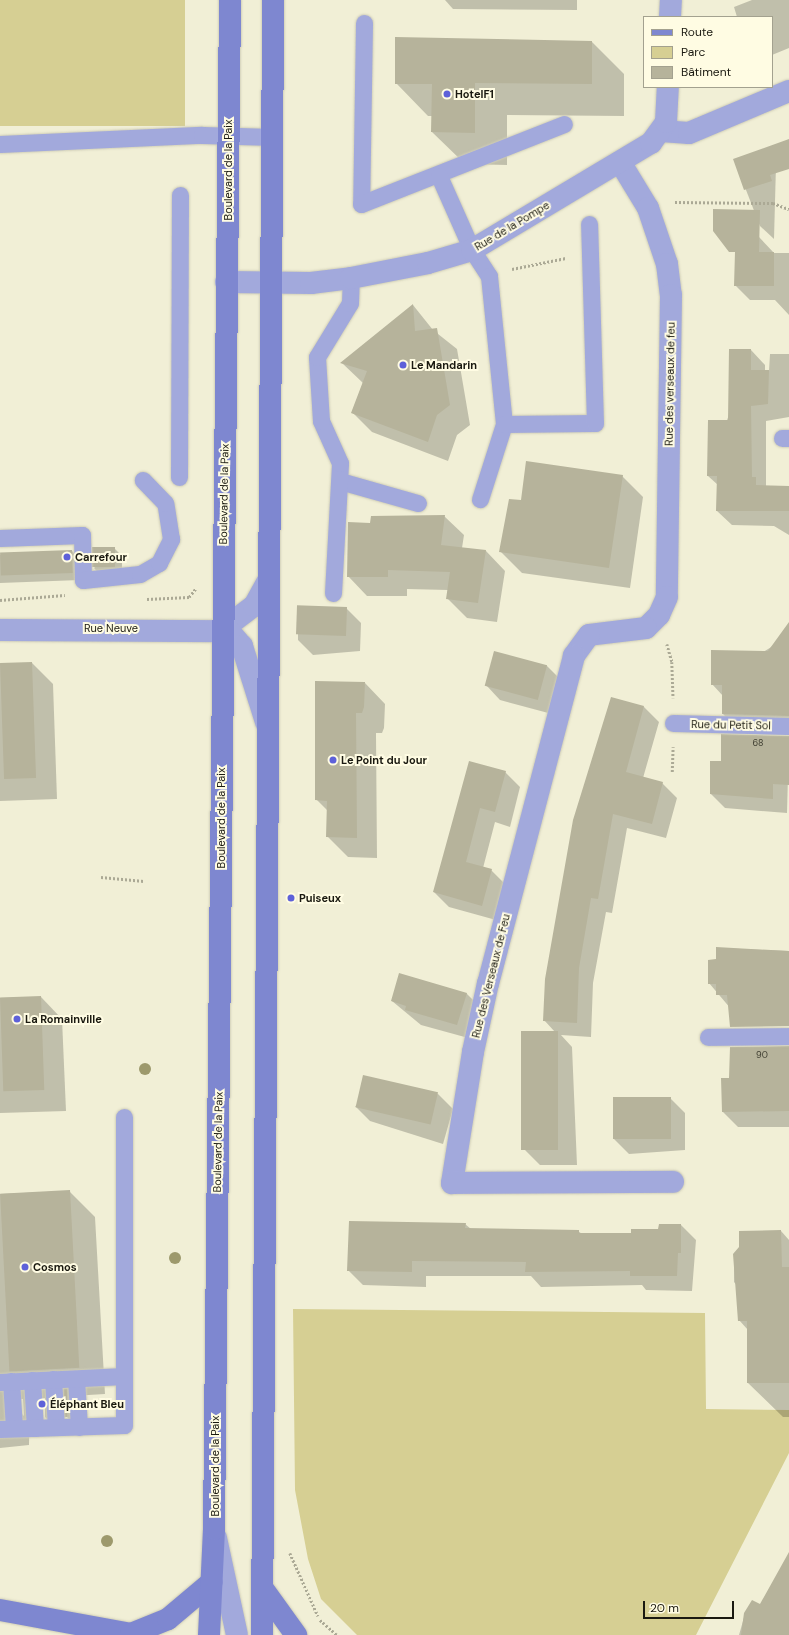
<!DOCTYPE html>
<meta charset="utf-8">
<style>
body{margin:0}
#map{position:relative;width:789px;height:1635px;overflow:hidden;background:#f1efd6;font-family:"DM Sans",sans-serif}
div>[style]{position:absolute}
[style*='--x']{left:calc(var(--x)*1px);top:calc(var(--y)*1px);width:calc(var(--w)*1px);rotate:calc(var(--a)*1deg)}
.green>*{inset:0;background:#d6cf93;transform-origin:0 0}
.shadow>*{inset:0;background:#0003}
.building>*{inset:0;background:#b6b39b;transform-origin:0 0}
.path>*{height:2.5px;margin-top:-1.25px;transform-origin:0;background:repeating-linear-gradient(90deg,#aba995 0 2px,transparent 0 4px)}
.roads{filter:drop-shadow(0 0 1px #cfcdb6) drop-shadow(0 0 1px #cfcdb6)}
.service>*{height:17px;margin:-8.5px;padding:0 8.5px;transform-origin:8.5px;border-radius:8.5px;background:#a2a9dc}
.pedestrian>*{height:22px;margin:-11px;padding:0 11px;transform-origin:11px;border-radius:11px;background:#a2a9dc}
.minor>*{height:22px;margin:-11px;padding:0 11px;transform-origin:11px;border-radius:11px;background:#a2a9dc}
.tertiary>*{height:22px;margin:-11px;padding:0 11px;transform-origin:11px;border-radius:11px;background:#a2a9dc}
.secondary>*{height:22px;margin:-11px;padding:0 11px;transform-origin:11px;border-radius:11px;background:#7e87d0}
.trees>*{width:12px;height:12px;margin:-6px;border-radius:50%;background:#9d996c}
.dots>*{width:11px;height:11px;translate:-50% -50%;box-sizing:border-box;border:2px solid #fffce3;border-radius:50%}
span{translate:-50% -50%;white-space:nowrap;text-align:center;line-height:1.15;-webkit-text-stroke:4px #fffce3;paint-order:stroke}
.number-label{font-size:9px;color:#414033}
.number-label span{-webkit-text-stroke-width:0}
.poi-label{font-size:11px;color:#1a1910;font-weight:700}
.left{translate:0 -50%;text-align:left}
.street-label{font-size:11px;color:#1a1910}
.legend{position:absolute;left:643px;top:16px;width:130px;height:72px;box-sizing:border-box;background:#fffce3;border:1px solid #a3a18f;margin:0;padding:5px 7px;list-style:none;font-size:12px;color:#1a1910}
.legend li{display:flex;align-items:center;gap:8px;height:20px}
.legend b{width:20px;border:1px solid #a3a18f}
.scale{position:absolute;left:643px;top:1601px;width:91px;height:18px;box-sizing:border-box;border:2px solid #1a1910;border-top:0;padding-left:5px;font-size:12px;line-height:14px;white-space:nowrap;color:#1a1910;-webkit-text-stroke:3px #fffce3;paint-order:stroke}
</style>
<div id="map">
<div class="green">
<i style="left:0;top:0;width:185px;height:126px"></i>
<i style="clip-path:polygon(293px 1309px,705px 1313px,706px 1409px,789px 1410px,789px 1453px,696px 1635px,357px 1635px,321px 1599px,308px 1559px,295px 1490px)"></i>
</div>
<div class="shadow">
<i style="clip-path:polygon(445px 0,577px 0,577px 10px,453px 9px)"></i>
<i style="clip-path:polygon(752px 0,789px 0,789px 48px,772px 55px,772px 17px,737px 17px,734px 7px)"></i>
<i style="clip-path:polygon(592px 42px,624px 74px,624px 116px,507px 115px,507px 165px,465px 164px,432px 132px,433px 116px,428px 116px,396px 83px)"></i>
<i style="clip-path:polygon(734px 159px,776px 165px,774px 239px,760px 226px)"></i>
<i style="clip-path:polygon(759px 237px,774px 253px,789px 253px,789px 315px,775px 300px,750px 300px,735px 285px)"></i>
<i style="clip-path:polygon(413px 305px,433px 330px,457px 349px,470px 425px,457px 435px,448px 461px,372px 432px,352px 412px,363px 383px,342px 363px)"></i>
<i style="clip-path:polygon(751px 350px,765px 365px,765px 371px,769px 371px,770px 354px,789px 354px,789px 417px,766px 421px,766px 486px,789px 487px,789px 535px,774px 526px,732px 525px,717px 511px,718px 485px,708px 476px)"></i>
<i style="clip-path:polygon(622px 476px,643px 497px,630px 588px,522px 573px,501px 552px,521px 502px)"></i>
<i style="clip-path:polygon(444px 516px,464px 535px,462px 548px,486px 551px,505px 571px,497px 622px,467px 618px,447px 598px,448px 590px,407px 589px,407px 596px,367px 596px,348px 576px,371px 524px)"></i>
<i style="clip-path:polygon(114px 548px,122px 556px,122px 574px,101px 576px,94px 568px)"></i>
<i style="clip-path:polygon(72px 551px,79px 558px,80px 580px,0 583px,0 555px)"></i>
<i style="clip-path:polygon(346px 608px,361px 623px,360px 651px,313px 655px,298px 640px,298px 612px)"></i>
<i style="clip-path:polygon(789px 636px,789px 730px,737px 728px,723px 714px,723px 696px,712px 684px)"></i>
<i style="clip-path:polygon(32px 663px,53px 684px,57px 799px,0 801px,0 664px)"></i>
<i style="clip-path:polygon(547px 666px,562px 681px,552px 714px,500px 700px,486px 685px)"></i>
<i style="clip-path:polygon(365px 683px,385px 704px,384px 728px,382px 733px,376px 733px,377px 858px,348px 857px,327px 836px,328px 811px,316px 799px)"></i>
<i style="clip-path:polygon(612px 698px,644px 707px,659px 722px,643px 778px,662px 783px,677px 798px,666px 838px,627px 828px,612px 913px,606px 912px,593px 983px,591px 1037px,561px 1035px,572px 1047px,577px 1165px,540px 1165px,525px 1150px,555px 1032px,544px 1020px)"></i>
<i style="clip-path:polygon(789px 737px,787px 813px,725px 808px,711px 794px,722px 762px)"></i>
<i style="clip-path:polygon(470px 763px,505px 772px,520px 787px,510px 827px,495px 822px,483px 868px,491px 870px,506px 885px,496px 920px,449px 907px,434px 892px)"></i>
<i style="clip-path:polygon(717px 948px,789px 951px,789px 1014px,731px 1009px,709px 983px,717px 960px)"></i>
<i style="clip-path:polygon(466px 993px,481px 1008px,472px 1039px,421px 1025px,392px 1001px)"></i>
<i style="clip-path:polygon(41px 997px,62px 1019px,66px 1111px,0 1113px,0 998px)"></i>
<i style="clip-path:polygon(789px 1058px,789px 1127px,738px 1127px,723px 1112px,730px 1079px)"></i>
<i style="clip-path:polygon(438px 1094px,453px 1109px,443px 1144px,370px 1121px,355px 1106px)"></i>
<i style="clip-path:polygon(670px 1098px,685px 1113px,685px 1150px,629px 1154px,614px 1139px)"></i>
<i style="clip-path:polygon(evenodd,69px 1191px,95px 1217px,105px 1394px,72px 1396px,74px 1424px,66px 1416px,65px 1396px,51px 1397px,52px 1424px,45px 1417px,45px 1398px,30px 1398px,29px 1445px,0 1448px,0 1194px,69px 1191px,21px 1399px,23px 1399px,24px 1416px,16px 1408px,21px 1399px)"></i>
<i style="clip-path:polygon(465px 1224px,471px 1229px,578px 1231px,582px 1234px,632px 1234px,681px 1225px,696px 1240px,692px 1291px,646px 1290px,642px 1285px,541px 1287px,531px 1276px,426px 1276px,426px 1287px,363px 1285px,348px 1270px)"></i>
<i style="clip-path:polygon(781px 1231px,789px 1240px,789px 1417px,783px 1417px,748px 1383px,748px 1330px,739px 1320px,738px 1287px,734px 1282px,734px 1255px)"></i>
<i style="clip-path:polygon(789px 1554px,789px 1635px,739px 1635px,745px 1614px,760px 1605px)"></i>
</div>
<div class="building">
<i style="clip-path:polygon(395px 37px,592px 41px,592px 84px,475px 83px,475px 133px,431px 132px,432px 84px,395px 84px)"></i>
<i style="clip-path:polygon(789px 139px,789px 169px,770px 175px,772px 181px,744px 190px,733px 159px)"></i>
<i style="clip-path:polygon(713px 209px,760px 210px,759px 252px,774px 252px,774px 286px,734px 286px,735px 252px,729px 252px,713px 231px)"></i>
<i style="clip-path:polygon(413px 304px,415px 331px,437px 328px,450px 405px,437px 415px,428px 442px,351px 413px,367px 371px,340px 363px)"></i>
<i style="clip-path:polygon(729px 349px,751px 349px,751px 370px,769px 370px,768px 404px,751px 406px,752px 477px,756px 477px,756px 485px,789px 486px,789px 511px,716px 511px,717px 476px,707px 476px,708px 420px,728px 420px)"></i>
<i style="clip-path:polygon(526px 461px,623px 475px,609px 568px,499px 552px,509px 499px,521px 500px)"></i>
<i style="clip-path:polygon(445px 515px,441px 545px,486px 550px,478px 603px,446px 599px,450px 572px,388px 570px,388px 577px,347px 577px,348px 522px,370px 523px,371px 516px)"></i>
<i style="left:115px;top:547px;width:20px;height:23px;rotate:90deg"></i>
<i style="left:72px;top:550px;width:23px;height:72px;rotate:88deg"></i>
<i style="left:347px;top:607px;width:29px;height:50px;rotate:92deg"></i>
<i style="clip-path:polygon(789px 622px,789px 716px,722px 714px,722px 685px,711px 685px,711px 650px,768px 651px)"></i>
<i style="left:494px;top:651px;width:55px;height:36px;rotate:15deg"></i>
<i style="left:32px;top:662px;width:116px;height:32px;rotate:88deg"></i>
<i style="clip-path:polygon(315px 681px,365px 682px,364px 707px,362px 713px,356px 713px,357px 838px,326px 837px,327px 801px,315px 800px)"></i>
<i style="clip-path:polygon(611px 697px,644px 706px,626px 772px,663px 782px,652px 824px,613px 814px,598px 899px,591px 898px,579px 968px,577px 1023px,543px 1021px,545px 979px,573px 820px)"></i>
<i style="clip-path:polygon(721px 734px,789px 736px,789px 785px,773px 784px,773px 799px,710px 794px,710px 761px,721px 761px)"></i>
<i style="clip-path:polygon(469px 761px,506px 771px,495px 812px,480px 808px,466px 862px,492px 869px,482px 906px,433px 892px)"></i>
<i style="clip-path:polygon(716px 947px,789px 951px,789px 1026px,730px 1027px,727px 995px,716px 995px,716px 984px,708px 984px,708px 960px,716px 959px)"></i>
<i style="clip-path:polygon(399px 973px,467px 993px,457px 1025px,405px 1010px,406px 1006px,391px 1001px)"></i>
<i style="left:41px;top:996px;width:94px;height:41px;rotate:88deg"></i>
<i style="left:521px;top:1031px;width:37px;height:119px"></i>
<i style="clip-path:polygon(789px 1046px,789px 1111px,722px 1112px,721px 1078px,729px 1078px,730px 1047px)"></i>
<i style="left:363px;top:1075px;width:77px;height:33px;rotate:13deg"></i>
<i style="left:613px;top:1097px;width:58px;height:42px"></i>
<i style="left:70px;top:1190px;width:178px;height:70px;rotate:87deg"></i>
<i style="clip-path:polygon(349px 1221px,466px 1223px,465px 1228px,579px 1230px,579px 1233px,631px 1233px,631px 1229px,658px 1229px,659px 1224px,681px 1224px,681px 1253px,678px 1253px,677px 1276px,630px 1276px,630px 1271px,525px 1272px,526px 1262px,412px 1261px,412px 1272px,347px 1271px)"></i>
<i style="clip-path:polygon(781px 1230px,782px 1267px,789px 1267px,789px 1383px,747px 1383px,747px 1321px,738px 1321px,733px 1254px,739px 1247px,739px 1231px)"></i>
<i style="left:64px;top:1389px;width:3px;height:28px"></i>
<i style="clip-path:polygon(789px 1552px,789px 1635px,741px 1635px,744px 1613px,752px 1600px,760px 1604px)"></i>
</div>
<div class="path">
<i style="--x:675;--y:202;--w:98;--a:0.6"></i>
<i style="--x:773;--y:203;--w:17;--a:21"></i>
<i style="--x:512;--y:269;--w:55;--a:-11.5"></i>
<i style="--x:147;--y:599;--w:42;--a:-2.7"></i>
<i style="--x:189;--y:597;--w:11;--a:-52"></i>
<i style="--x:0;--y:600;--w:65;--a:-4.4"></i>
<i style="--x:667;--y:644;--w:19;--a:74"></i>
<i style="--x:672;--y:662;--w:36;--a:88"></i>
<i style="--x:672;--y:772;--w:25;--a:-88"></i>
<i style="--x:101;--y:877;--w:43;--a:5.3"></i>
<i style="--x:290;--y:1553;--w:69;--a:66"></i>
<i style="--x:320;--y:1620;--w:23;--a:41"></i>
</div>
<div class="roads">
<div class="service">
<i style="--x:364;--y:23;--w:181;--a:90.9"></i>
<i style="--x:361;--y:204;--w:218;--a:-21.5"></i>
<i style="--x:0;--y:144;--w:202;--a:-2.6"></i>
<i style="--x:202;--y:135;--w:72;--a:1.6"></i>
<i style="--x:439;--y:176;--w:81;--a:66"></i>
<i style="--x:472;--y:250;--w:31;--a:57"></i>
<i style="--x:489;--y:276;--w:149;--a:84.2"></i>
<i style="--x:504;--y:424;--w:79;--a:107.7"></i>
<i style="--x:504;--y:424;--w:91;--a:-0.6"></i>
<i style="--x:595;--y:423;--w:199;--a:-91.7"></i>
<i style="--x:782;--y:438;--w:7;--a:0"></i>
<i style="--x:179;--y:477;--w:282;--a:-89.8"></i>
<i style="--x:340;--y:481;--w:81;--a:15.8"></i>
<i style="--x:0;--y:538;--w:82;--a:-2.1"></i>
<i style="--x:82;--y:535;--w:45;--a:88.7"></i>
<i style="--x:83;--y:580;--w:57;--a:-6"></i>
<i style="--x:140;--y:574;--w:22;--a:-30"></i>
<i style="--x:159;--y:563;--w:27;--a:-63"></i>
<i style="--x:171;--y:539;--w:36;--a:-99"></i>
<i style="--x:165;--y:503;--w:32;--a:-134"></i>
<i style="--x:333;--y:593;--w:130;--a:-86.9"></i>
<i style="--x:340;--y:463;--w:46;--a:-114.3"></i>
<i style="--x:321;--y:421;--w:64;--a:-93.6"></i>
<i style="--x:317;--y:357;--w:63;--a:-58.6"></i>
<i style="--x:350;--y:303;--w:25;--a:-88"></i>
<i style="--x:673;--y:723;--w:116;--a:1.5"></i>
<i style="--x:708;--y:1037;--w:81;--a:-0.7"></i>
<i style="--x:53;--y:1379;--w:48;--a:86.4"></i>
<i style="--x:76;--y:1379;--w:48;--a:86.4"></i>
<i style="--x:32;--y:1380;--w:48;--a:86.4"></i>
<i style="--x:11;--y:1381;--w:47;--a:86.3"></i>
<i style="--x:0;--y:1382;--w:124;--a:-2.8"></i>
<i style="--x:0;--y:1429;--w:124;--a:-1.8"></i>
<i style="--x:124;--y:1425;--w:308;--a:-90"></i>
</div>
<div class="pedestrian">
<i style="--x:661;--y:131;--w:28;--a:4"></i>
<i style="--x:689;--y:133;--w:108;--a:-22.8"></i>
</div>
<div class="minor">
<i style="--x:670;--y:17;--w:17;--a:-87"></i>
<i style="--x:620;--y:162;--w:54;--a:58.7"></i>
<i style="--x:648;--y:208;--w:59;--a:71.3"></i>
<i style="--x:667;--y:264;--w:31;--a:83"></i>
<i style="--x:671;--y:295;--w:302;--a:90.8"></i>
<i style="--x:667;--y:597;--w:20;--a:114"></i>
<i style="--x:659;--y:615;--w:18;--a:135"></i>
<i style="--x:646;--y:628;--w:57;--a:173"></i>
<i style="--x:589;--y:635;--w:26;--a:126"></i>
<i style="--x:574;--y:656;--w:338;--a:104.7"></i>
<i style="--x:488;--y:983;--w:71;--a:102.3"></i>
<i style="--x:473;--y:1052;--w:133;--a:99.1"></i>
<i style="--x:452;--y:1183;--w:221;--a:-0.3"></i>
<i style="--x:226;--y:282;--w:85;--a:0.7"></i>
<i style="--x:311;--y:283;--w:40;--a:-7.1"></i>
<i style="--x:351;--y:278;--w:78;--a:-11"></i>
<i style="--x:428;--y:263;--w:46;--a:-16.5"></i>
<i style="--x:472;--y:250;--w:209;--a:-30.9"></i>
<i style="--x:651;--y:143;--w:26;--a:-54"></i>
<i style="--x:666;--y:122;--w:35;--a:-87"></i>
<i style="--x:223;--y:629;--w:39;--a:-37"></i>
<i style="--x:254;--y:606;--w:31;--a:-61"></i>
<i style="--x:0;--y:630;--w:229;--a:0.3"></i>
<i style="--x:229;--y:631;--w:20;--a:49"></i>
<i style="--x:242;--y:646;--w:80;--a:72.5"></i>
</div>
<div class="tertiary">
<i style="--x:216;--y:1538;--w:99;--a:77.8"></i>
</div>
<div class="secondary">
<i style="--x:263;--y:1589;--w:57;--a:54.3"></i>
<i style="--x:0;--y:1610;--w:138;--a:10.4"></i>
<i style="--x:131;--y:1634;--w:40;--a:-22"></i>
<i style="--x:168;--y:1619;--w:57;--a:-40.1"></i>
<i style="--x:209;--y:1635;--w:106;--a:-87.3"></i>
<i style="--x:214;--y:1529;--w:1529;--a:-89.4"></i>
<i style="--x:262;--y:1635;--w:1635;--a:-89.61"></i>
</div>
</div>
<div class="trees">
<i style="left:145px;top:1069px"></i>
<i style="left:175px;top:1258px"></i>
<i style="left:107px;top:1541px"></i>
</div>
<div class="dots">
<i style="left:447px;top:94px;background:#5e61d9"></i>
<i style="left:403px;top:365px;background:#5e61d9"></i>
<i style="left:67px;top:557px;background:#5e61d9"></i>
<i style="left:333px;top:760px;background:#5e61d9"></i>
<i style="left:291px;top:898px;background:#5e61d9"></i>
<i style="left:17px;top:1019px;background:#5e61d9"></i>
<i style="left:25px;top:1267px;background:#5e61d9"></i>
<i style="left:42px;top:1404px;background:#5e61d9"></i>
</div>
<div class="number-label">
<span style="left:758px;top:743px">68</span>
<span style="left:762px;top:1055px">90</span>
</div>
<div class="poi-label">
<span class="left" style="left:455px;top:94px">HotelF1</span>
<span class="left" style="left:411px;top:365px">Le Mandarin</span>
<span class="left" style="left:75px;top:557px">Carrefour</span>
<span class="left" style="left:341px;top:760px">Le Point du Jour</span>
<span class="left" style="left:299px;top:898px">Puiseux</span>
<span class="left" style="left:25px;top:1019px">La Romainville</span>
<span class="left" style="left:33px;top:1267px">Cosmos</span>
<span class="left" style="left:50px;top:1404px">Éléphant Bleu</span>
</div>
<div class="street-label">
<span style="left:228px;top:170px;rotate:-90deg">Boulevard de la Paix</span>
<span style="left:512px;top:226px;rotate:-31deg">Rue de la Pompe</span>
<span style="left:670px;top:384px;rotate:-89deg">Rue des verseaux de feu</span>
<span style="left:224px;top:494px;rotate:-89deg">Boulevard de la Paix</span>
<span style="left:111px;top:628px">Rue Neuve</span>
<span style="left:731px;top:725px;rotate:1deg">Rue du Petit Sol</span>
<span style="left:221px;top:818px;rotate:-90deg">Boulevard de la Paix</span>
<span style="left:491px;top:976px;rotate:-76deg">Rue des Verseaux de Feu</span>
<span style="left:218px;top:1142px;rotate:-89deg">Boulevard de la Paix</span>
<span style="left:215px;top:1466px;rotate:-90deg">Boulevard de la Paix</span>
</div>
<ul class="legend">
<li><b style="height:5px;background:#7e87d0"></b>Route</li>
<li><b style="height:11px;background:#d6cf93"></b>Parc</li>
<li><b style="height:11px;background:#b6b39b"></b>Bâtiment</li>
</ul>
<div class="scale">20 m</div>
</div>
